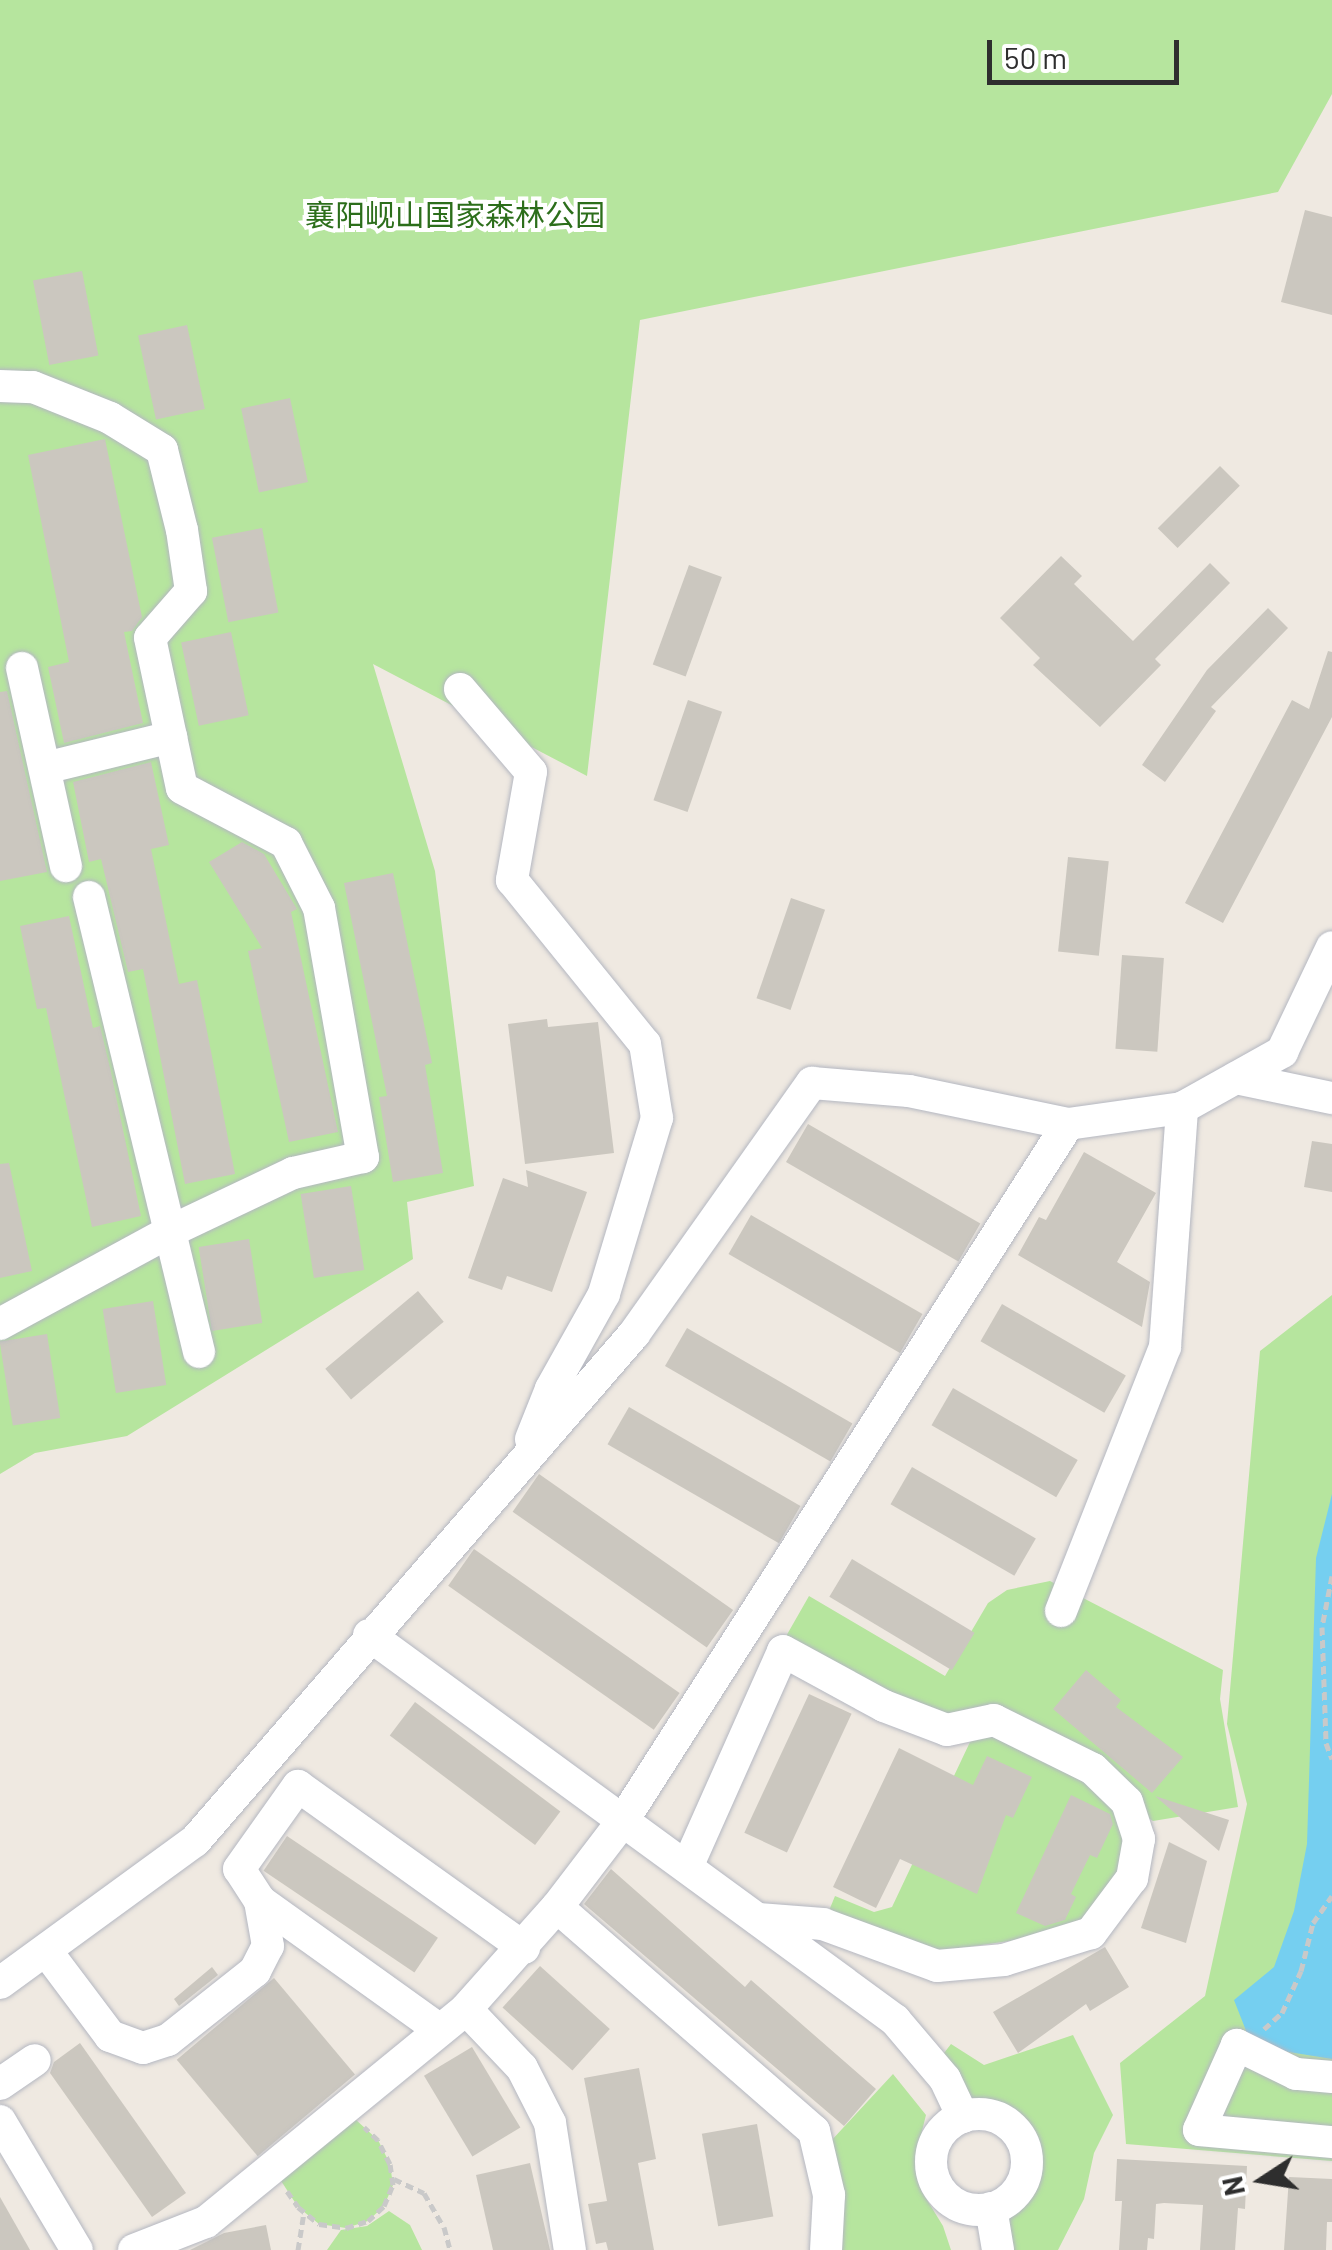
<!DOCTYPE html>
<meta charset="utf-8">
<style>
body{margin:0}
#map{position:relative;width:1332px;height:2250px;overflow:hidden;background:#efe9e1;font-family:Barlow,"Noto Sans SC",sans-serif}
div>[style]{position:absolute}
[style*='--x']{left:calc(var(--x)*1px);top:calc(var(--y)*1px);width:calc(var(--w)*1px);rotate:calc(var(--a)*1deg)}
.green>*{inset:0;background:#b6e59e}
.water>*{inset:0;background:#75cff0}
.building>*{inset:0;background:#cbc7bf;transform-origin:0 0}
.path>*{height:5px;margin-top:-2.5px;transform-origin:0;background:repeating-linear-gradient(90deg,#c9c9c9 0 8px,transparent 0 13px)}
.roads{filter:drop-shadow(0 0 2px #b4b7c1) drop-shadow(0 0 2px #b4b7c1)}
.minor>*{height:32px;margin:-16px;padding:0 16px;transform-origin:16px;border-radius:16px;background:#fff}
.minor>.ring{margin:-16px;padding:0;box-sizing:content-box;background:none;border:32px solid #fff;border-radius:50%}
span{translate:-50% -50%;white-space:nowrap;text-align:center;line-height:1.15;-webkit-text-stroke:8px #fff;paint-order:stroke}
.park-label{font-size:30px;color:#2c6e1b}
.north{position:absolute;left:1212px;top:2130px;width:100px;height:100px;-webkit-text-stroke:8px #fff;paint-order:stroke;rotate:258deg;font-size:28px;font-weight:700;line-height:40px;text-align:center;color:#2e2e2e}
.north::after{content:'';display:block;margin:auto;width:35px;height:45px;background:#2e2e2e;clip-path:polygon(50% 0,100% 100%,50% 72%,0 100%)}
.scale{position:absolute;left:987px;top:40px;width:192px;height:45px;box-sizing:border-box;border:5px solid #2e2e2e;border-top:0;padding-left:12px;font-size:30px;line-height:35px;white-space:nowrap;color:#2e2e2e;-webkit-text-stroke:8px #fff;paint-order:stroke}
</style>
<div id="map">
<div class="green">
<i style="clip-path:polygon(0 0,1332px 0,1332px 94px,1278px 192px,640px 320px,587px 776px,373px 664px,435px 871px,474px 1186px,407px 1202px,413px 1259px,127px 1436px,35px 1453px,0 1474px)"></i>
<i style="clip-path:polygon(1332px 1295px,1332px 2161px,1126px 2144px,1120px 2063px,1205px 1996px,1247px 1804px,1227px 1724px,1260px 1351px)"></i>
<i style="clip-path:polygon(1050px 1581px,1223px 1670px,1220px 1699px,1238px 1807px,1153px 1821px,1140px 1813px,1098px 1760px,926px 1712px,785px 1638px,809px 1596px,945px 1676px,988px 1603px,1007px 1590px)"></i>
<i style="clip-path:polygon(980px 1732px,1079px 1773px,1120px 1805px,1128px 1867px,1078px 1931px,940px 1951px,826px 1918px,835px 1896px,874px 1912px,892px 1907px,970px 1742px)"></i>
<i style="clip-path:polygon(1073px 2035px,1113px 2115px,1094px 2153px,1084px 2199px,1058px 2250px,1011px 2250px,1004px 2210px,1028px 2204px,1038px 2163px,1017px 2115px,991px 2101px,966px 2103px,944px 2053px,951px 2044px,984px 2065px)"></i>
<i style="clip-path:polygon(893px 2074px,926px 2115px,921px 2135px,921px 2190px,943px 2226px,951px 2250px,839px 2250px,830px 2142px)"></i>
<i style="clip-path:polygon(344px 2109px,378px 2140px,390px 2164px,393px 2185px,384px 2206px,368px 2221px,346px 2228px,319px 2224px,298px 2207px,272px 2167px)"></i>
<i style="clip-path:polygon(389px 2211px,410px 2225px,422px 2250px,327px 2250px,341px 2230px,367px 2226px)"></i>
</div>
<div class="water">
<i style="clip-path:polygon(1332px 1494px,1332px 2059px,1252px 2046px,1234px 2000px,1274px 1967px,1294px 1911px,1307px 1844px,1316px 1558px)"></i>
</div>
<div class="building">
<i style="clip-path:polygon(1305px 210px,1332px 217px,1332px 315px,1281px 302px)"></i>
<i style="left:82px;top:271px;width:86px;height:50px;rotate:79deg"></i>
<i style="left:187px;top:325px;width:86px;height:50px;rotate:78deg"></i>
<i style="left:290px;top:398px;width:86px;height:50px;rotate:78deg"></i>
<i style="clip-path:polygon(105px 439px,142px 617px,132px 631px,124px 632px,143px 723px,64px 743px,48px 667px,69px 662px,28px 455px)"></i>
<i style="left:1220px;top:466px;width:28px;height:88px;rotate:45deg"></i>
<i style="left:262px;top:528px;width:86px;height:51px;rotate:79deg"></i>
<i style="clip-path:polygon(1061px 556px,1082px 576px,1074px 584px,1133px 641px,1210px 563px,1230px 583px,1155px 659px,1161px 665px,1100px 727px,1033px 665px,1040px 658px,1000px 618px)"></i>
<i style="left:689px;top:565px;width:35px;height:106px;rotate:20deg"></i>
<i style="clip-path:polygon(1268px 608px,1288px 628px,1211px 707px,1216px 711px,1165px 782px,1142px 765px,1207px 670px)"></i>
<i style="left:231px;top:632px;width:85px;height:51px;rotate:78deg"></i>
<i style="clip-path:polygon(1328px 651px,1332px 652px,1332px 717px,1223px 923px,1185px 903px,1292px 700px,1309px 709px)"></i>
<i style="clip-path:polygon(7px 691px,47px 872px,0 881px,0 692px)"></i>
<i style="left:688px;top:700px;width:36px;height:106px;rotate:19deg"></i>
<i style="clip-path:polygon(151px 762px,169px 845px,151px 849px,179px 984px,197px 980px,235px 1174px,185px 1184px,143px 969px,128px 972px,101px 859px,89px 862px,73px 782px)"></i>
<i style="clip-path:polygon(242px 842px,264px 854px,297px 909px,291px 912px,338px 1132px,289px 1142px,248px 951px,262px 948px,209px 862px)"></i>
<i style="left:1068px;top:857px;width:41px;height:95px;rotate:6deg"></i>
<i style="clip-path:polygon(393px 873px,432px 1063px,425px 1065px,443px 1173px,393px 1182px,379px 1097px,387px 1096px,344px 883px)"></i>
<i style="left:791px;top:898px;width:36px;height:106px;rotate:19deg"></i>
<i style="clip-path:polygon(69px 916px,93px 1028px,100px 1026px,111px 1072px,141px 1216px,92px 1227px,46px 1008px,37px 1009px,20px 926px)"></i>
<i style="left:1122px;top:955px;width:42px;height:94px;rotate:4deg"></i>
<i style="clip-path:polygon(547px 1019px,548px 1027px,598px 1022px,614px 1153px,525px 1164px,508px 1024px)"></i>
<i style="left:808px;top:1124px;width:199px;height:44px;rotate:30deg"></i>
<i style="clip-path:polygon(1312px 1141px,1332px 1144px,1332px 1192px,1304px 1187px)"></i>
<i style="clip-path:polygon(1084px 1152px,1156px 1193px,1117px 1262px,1150px 1282px,1142px 1327px,1018px 1255px,1039px 1217px,1046px 1220px)"></i>
<i style="clip-path:polygon(9px 1163px,32px 1271px,0 1278px,0 1164px)"></i>
<i style="clip-path:polygon(526px 1170px,587px 1192px,552px 1292px,507px 1276px,502px 1290px,468px 1278px,503px 1178px,528px 1187px)"></i>
<i style="left:351px;top:1186px;width:85px;height:51px;rotate:81deg"></i>
<i style="left:751px;top:1215px;width:198px;height:45px;rotate:30deg"></i>
<i style="left:249px;top:1239px;width:85px;height:51px;rotate:81deg"></i>
<i style="left:418px;top:1291px;width:40px;height:121px;rotate:50deg"></i>
<i style="left:153px;top:1301px;width:85px;height:51px;rotate:81deg"></i>
<i style="left:1002px;top:1304px;width:143px;height:43px;rotate:30deg"></i>
<i style="left:687px;top:1328px;width:191px;height:44px;rotate:30deg"></i>
<i style="left:47px;top:1334px;width:85px;height:48px;rotate:81deg"></i>
<i style="left:953px;top:1388px;width:144px;height:43px;rotate:30deg"></i>
<i style="left:629px;top:1407px;width:198px;height:43px;rotate:30deg"></i>
<i style="left:912px;top:1467px;width:143px;height:43px;rotate:30deg"></i>
<i style="left:539px;top:1474px;width:237px;height:46px;rotate:35deg"></i>
<i style="left:474px;top:1549px;width:251px;height:45px;rotate:35deg"></i>
<i style="left:852px;top:1559px;width:143px;height:44px;rotate:31deg"></i>
<i style="clip-path:polygon(1086px 1670px,1121px 1700px,1116px 1707px,1183px 1757px,1152px 1793px,1053px 1709px)"></i>
<i style="left:809px;top:1694px;width:47px;height:153px;rotate:25deg"></i>
<i style="left:415px;top:1702px;width:182px;height:42px;rotate:37deg"></i>
<i style="clip-path:polygon(899px 1748px,973px 1785px,987px 1756px,1032px 1777px,1013px 1818px,1006px 1815px,977px 1894px,900px 1859px,876px 1908px,833px 1887px)"></i>
<i style="clip-path:polygon(1071px 1795px,1110px 1814px,1113px 1824px,1097px 1858px,1090px 1855px,1071px 1894px,1076px 1897px,1065px 1920px,1045px 1926px,1016px 1913px)"></i>
<i style="clip-path:polygon(1155px 1796px,1229px 1820px,1219px 1851px)"></i>
<i style="left:287px;top:1836px;width:182px;height:42px;rotate:34deg"></i>
<i style="clip-path:polygon(1169px 1842px,1207px 1861px,1186px 1943px,1141px 1928px)"></i>
<i style="clip-path:polygon(611px 1869px,745px 1987px,751px 1980px,876px 2089px,844px 2126px,584px 1904px)"></i>
<i style="clip-path:polygon(1105px 1947px,1129px 1987px,1090px 2011px,1086px 2004px,1018px 2053px,993px 2012px)"></i>
<i style="left:540px;top:1966px;width:94px;height:56px;rotate:42deg"></i>
<i style="clip-path:polygon(212px 1967px,218px 1975px,179px 2006px,174px 1999px)"></i>
<i style="left:274px;top:1978px;width:126px;height:127px;rotate:50deg"></i>
<i style="clip-path:polygon(80px 2043px,186px 2193px,152px 2217px,50px 2073px,54px 2062px)"></i>
<i style="left:472px;top:2047px;width:94px;height:56px;rotate:59deg"></i>
<i style="clip-path:polygon(639px 2068px,656px 2159px,638px 2163px,654px 2250px,608px 2250px,606px 2242px,596px 2244px,588px 2204px,607px 2201px,584px 2078px)"></i>
<i style="left:757px;top:2124px;width:94px;height:56px;rotate:80deg"></i>
<i style="clip-path:polygon(1117px 2159px,1247px 2166px,1245px 2209px,1238px 2208px,1235px 2250px,1200px 2250px,1203px 2205px,1164px 2203px,1156px 2204px,1154px 2239px,1148px 2238px,1147px 2250px,1119px 2250px,1122px 2201px,1115px 2201px)"></i>
<i style="clip-path:polygon(530px 2163px,550px 2250px,493px 2250px,476px 2175px)"></i>
<i style="clip-path:polygon(1289px 2177px,1332px 2179px,1332px 2222px,1327px 2222px,1326px 2250px,1284px 2250px)"></i>
<i style="clip-path:polygon(0 2197px,30px 2250px,0 2250px)"></i>
<i style="clip-path:polygon(266px 2225px,271px 2250px,190px 2250px,224px 2233px)"></i>
</div>
<div class="path">
<i style="--x:1332;--y:1576;--w:52;--a:101.1"></i>
<i style="--x:1322;--y:1627;--w:116;--a:88"></i>
<i style="--x:1326;--y:1743;--w:17;--a:69"></i>
<i style="--x:1264;--y:2029;--w:24;--a:-42"></i>
<i style="--x:1282;--y:2013;--w:46;--a:-65.7"></i>
<i style="--x:1301;--y:1971;--w:49;--a:-76"></i>
<i style="--x:1313;--y:1923;--w:33;--a:-55"></i>
<i style="--x:394;--y:2179;--w:33;--a:25"></i>
<i style="--x:424;--y:2193;--w:39;--a:60"></i>
<i style="--x:444;--y:2227;--w:24;--a:75"></i>
<i style="--x:287;--y:2191;--w:19;--a:55"></i>
<i style="--x:298;--y:2207;--w:27;--a:39"></i>
<i style="--x:319;--y:2224;--w:27;--a:8"></i>
<i style="--x:346;--y:2228;--w:23;--a:-18"></i>
<i style="--x:368;--y:2221;--w:22;--a:-43"></i>
<i style="--x:384;--y:2206;--w:23;--a:-67"></i>
<i style="--x:393;--y:2185;--w:21;--a:-98"></i>
<i style="--x:390;--y:2164;--w:27;--a:-117"></i>
<i style="--x:378;--y:2140;--w:19;--a:-137"></i>
<i style="--x:298;--y:2250;--w:38;--a:-81"></i>
</div>
<div class="roads">
<div class="minor">
<i style="--x:0;--y:386;--w:33;--a:2"></i>
<i style="--x:33;--y:387;--w:83;--a:21.9"></i>
<i style="--x:110;--y:418;--w:61;--a:31.6"></i>
<i style="--x:162;--y:450;--w:82;--a:76"></i>
<i style="--x:182;--y:530;--w:62;--a:81.6"></i>
<i style="--x:191;--y:591;--w:62;--a:131.1"></i>
<i style="--x:150;--y:638;--w:153;--a:78"></i>
<i style="--x:182;--y:788;--w:118;--a:27.9"></i>
<i style="--x:286;--y:843;--w:73;--a:63.1"></i>
<i style="--x:319;--y:908;--w:253;--a:80"></i>
<i style="--x:363;--y:1157;--w:72;--a:167.1"></i>
<i style="--x:293;--y:1173;--w:135;--a:154.6"></i>
<i style="--x:171;--y:1231;--w:195;--a:151.5"></i>
<i style="--x:22;--y:668;--w:203;--a:77.5"></i>
<i style="--x:460;--y:689;--w:109;--a:49.5"></i>
<i style="--x:531;--y:772;--w:110;--a:100"></i>
<i style="--x:512;--y:880;--w:211;--a:51"></i>
<i style="--x:645;--y:1044;--w:75;--a:80.8"></i>
<i style="--x:657;--y:1118;--w:184;--a:106.8"></i>
<i style="--x:604;--y:1294;--w:109;--a:119.2"></i>
<i style="--x:551;--y:1389;--w:54;--a:111.8"></i>
<i style="--x:45;--y:768;--w:130;--a:-13.8"></i>
<i style="--x:89;--y:897;--w:468;--a:76.4"></i>
<i style="--x:1236;--y:1078;--w:98;--a:11.8"></i>
<i style="--x:1061;--y:1611;--w:284;--a:-68.5"></i>
<i style="--x:1165;--y:1347;--w:240;--a:-85.9"></i>
<i style="--x:369;--y:1635;--w:652;--a:36.2"></i>
<i style="--x:895;--y:2020;--w:77;--a:49.7"></i>
<i style="--x:945;--y:2079;--w:42;--a:64.7"></i>
<i style="--x:687;--y:1867;--w:236;--a:-66"></i>
<i style="--x:783;--y:1651;--w:115;--a:28.6"></i>
<i style="--x:884;--y:1706;--w:67;--a:20.9"></i>
<i style="--x:947;--y:1730;--w:48;--a:-12"></i>
<i style="--x:994;--y:1720;--w:110;--a:26.3"></i>
<i style="--x:1093;--y:1769;--w:47;--a:44.1"></i>
<i style="--x:1127;--y:1802;--w:39;--a:72"></i>
<i style="--x:1139;--y:1839;--w:40;--a:100"></i>
<i style="--x:1132;--y:1878;--w:69;--a:126.7"></i>
<i style="--x:1091;--y:1933;--w:91;--a:162.8"></i>
<i style="--x:1004;--y:1960;--w:67;--a:174.9"></i>
<i style="--x:937;--y:1966;--w:121;--a:-159.8"></i>
<i style="--x:823;--y:1924;--w:65;--a:-175.6"></i>
<i style="--x:557;--y:1907;--w:107;--a:-52.6"></i>
<i style="--x:622;--y:1822;--w:828;--a:-57.42"></i>
<i style="--x:47;--y:1952;--w:105;--a:53.1"></i>
<i style="--x:110;--y:2036;--w:35;--a:20"></i>
<i style="--x:143;--y:2048;--w:26;--a:-18"></i>
<i style="--x:168;--y:2040;--w:111;--a:-38.4"></i>
<i style="--x:255;--y:1971;--w:28;--a:-63"></i>
<i style="--x:268;--y:1946;--w:46;--a:-100.1"></i>
<i style="--x:0;--y:1983;--w:241;--a:-36.1"></i>
<i style="--x:195;--y:1841;--w:671;--a:-49.11"></i>
<i style="--x:634;--y:1334;--w:308;--a:-54.7"></i>
<i style="--x:812;--y:1083;--w:97;--a:4.7"></i>
<i style="--x:909;--y:1091;--w:162;--a:11.7"></i>
<i style="--x:1068;--y:1124;--w:115;--a:-8"></i>
<i style="--x:1182;--y:1108;--w:115;--a:-29.2"></i>
<i style="--x:1282;--y:1052;--w:116;--a:-64.5"></i>
<i style="--x:466;--y:2009;--w:81;--a:46.5"></i>
<i style="--x:522;--y:2068;--w:62;--a:63"></i>
<i style="--x:550;--y:2123;--w:129;--a:81.1"></i>
<i style="--x:440;--y:2030;--w:221;--a:-144.4"></i>
<i style="--x:260;--y:1901;--w:38;--a:-123"></i>
<i style="--x:239;--y:1869;--w:102;--a:-54.6"></i>
<i style="--x:298;--y:1786;--w:278;--a:35.6"></i>
<i style="--x:1332;--y:2077;--w:36;--a:-175"></i>
<i style="--x:1296;--y:2074;--w:66;--a:-153.8"></i>
<i style="--x:1237;--y:2045;--w:93;--a:114.1"></i>
<i style="--x:1199;--y:2130;--w:134;--a:5.2"></i>
<i style="--x:0;--y:2084;--w:42;--a:-34.4"></i>
<i class="ring" style="left:931px;top:2114px;width:64px;height:64px"></i>
<i style="--x:0;--y:2121;--w:150;--a:59.2"></i>
<i style="--x:991;--y:2208;--w:43;--a:80.5"></i>
<i style="--x:134;--y:2250;--w:77;--a:-21.3"></i>
<i style="--x:206;--y:2222;--w:336;--a:-39.3"></i>
<i style="--x:466;--y:2009;--w:137;--a:-48.3"></i>
<i style="--x:557;--y:1907;--w:341;--a:41.1"></i>
<i style="--x:814;--y:2131;--w:66;--a:76.8"></i>
<i style="--x:829;--y:2195;--w:55;--a:93.1"></i>
</div>
</div>
<div class="park-label">
<span style="left:455px;top:214px">襄阳岘山国家森林公园</span>
</div>
<div class="north">N</div>
<div class="scale">50 m</div>
</div>
